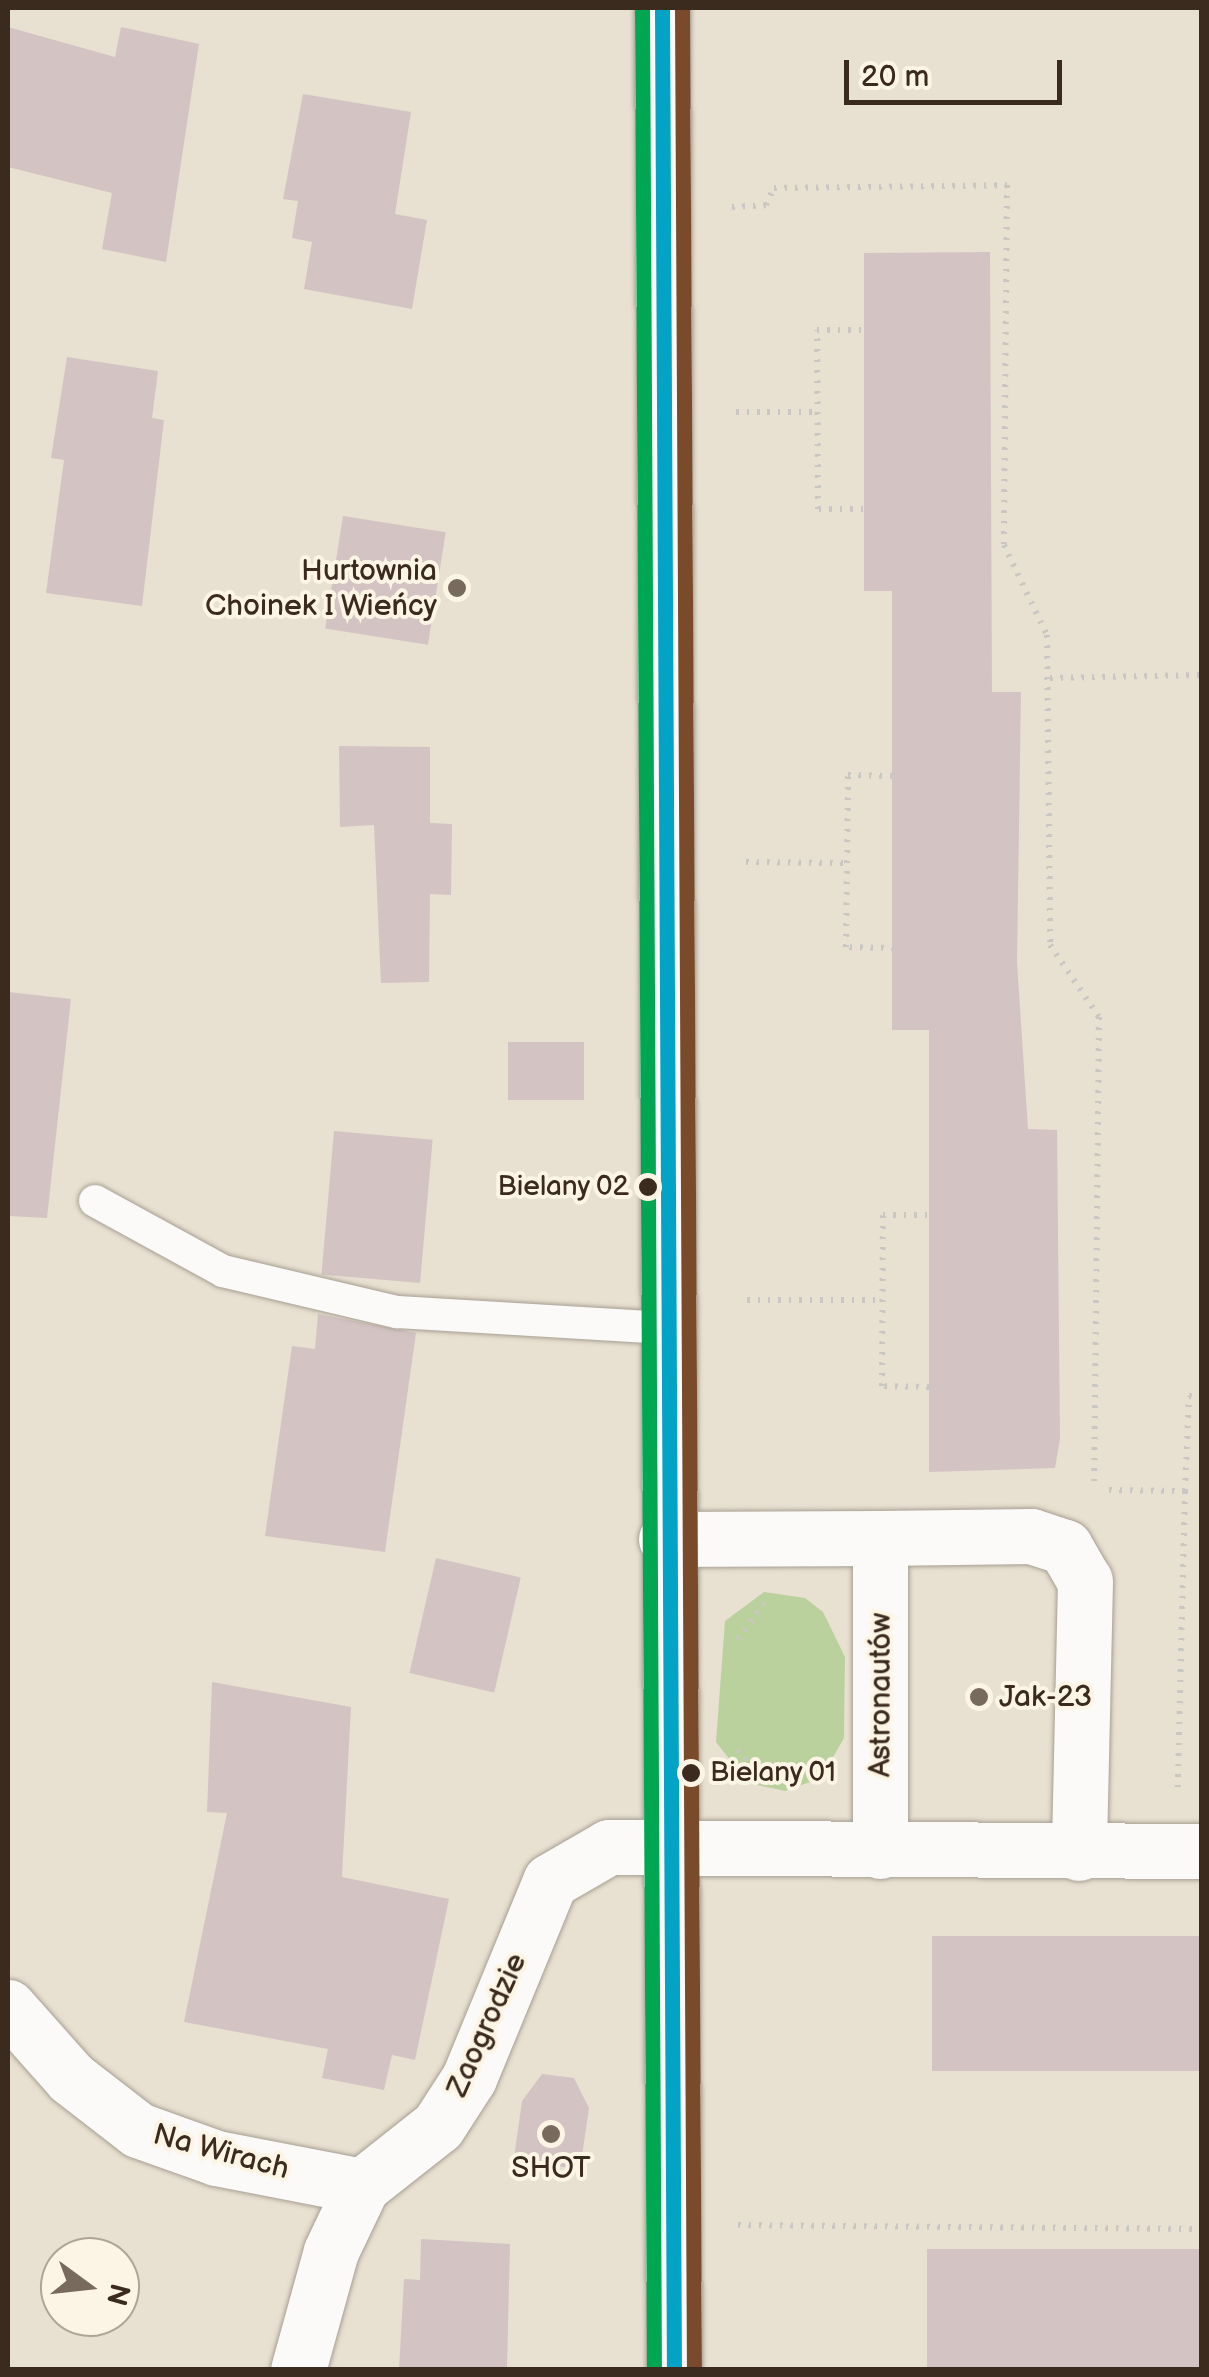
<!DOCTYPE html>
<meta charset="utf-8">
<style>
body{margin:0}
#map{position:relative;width:1209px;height:2377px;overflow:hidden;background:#e8e0d0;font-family:"Balsamiq Sans",sans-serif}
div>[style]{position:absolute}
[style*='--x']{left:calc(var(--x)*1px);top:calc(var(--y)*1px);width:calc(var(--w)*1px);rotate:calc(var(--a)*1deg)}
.green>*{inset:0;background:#bad19e}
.building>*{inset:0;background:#d4c3c3;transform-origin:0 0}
.path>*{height:6px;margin-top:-3px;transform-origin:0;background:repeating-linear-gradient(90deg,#cac7c3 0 2.5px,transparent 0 10.5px)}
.roads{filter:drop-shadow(0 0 2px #a69f94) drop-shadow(0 0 2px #a69f94)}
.service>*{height:32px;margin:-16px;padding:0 16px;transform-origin:16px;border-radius:16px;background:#fcfaf8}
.minor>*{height:55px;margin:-27.5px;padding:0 27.5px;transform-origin:27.5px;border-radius:27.5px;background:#fcfaf8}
.tertiary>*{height:55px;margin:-27.5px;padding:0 27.5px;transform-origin:27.5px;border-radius:27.5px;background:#fcfaf8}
.bus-1>*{height:15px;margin:-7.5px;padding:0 7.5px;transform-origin:7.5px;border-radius:7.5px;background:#03a3c5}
.bus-2>*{height:15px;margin:-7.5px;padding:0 7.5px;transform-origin:7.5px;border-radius:7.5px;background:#00a651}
.bus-3>*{height:15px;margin:-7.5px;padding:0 7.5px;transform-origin:7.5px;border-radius:7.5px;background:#7a4b2a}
.dots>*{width:28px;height:28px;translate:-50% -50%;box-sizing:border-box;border:5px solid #fcf5e5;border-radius:50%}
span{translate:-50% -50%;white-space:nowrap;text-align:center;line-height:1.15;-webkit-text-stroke:8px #fcf5e5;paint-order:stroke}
.bus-label{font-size:28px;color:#3b2a1e}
.right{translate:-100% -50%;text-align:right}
.left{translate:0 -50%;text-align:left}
.poi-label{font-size:30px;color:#3b2a1e}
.street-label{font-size:30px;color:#3b2a1e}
.frame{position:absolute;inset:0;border:10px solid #3b2a1e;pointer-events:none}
.north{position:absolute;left:40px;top:2237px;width:100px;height:100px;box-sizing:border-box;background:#fcf5e5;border:2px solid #afa495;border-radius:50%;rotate:105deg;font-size:28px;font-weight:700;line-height:40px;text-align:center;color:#3b2a1e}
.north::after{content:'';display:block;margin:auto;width:35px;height:45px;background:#786a5c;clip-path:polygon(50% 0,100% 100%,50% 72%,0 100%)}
.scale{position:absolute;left:844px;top:60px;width:218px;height:45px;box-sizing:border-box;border:5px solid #3b2a1e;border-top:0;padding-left:12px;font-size:30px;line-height:35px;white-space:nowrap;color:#3b2a1e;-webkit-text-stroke:8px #fcf5e5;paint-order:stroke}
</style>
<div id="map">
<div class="green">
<i style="clip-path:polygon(764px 1592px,805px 1598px,823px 1612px,845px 1657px,844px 1738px,821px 1778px,785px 1791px,748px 1783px,716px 1742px,725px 1621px)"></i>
</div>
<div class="building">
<i style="clip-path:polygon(8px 27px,115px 57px,121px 27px,199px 44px,166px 262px,102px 249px,112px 193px,8px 167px)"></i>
<i style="clip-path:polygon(303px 94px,411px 112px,395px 214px,427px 220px,412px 309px,304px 289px,312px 242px,292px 238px,298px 201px,283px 199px)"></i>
<i style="clip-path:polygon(990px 252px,992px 692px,1021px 692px,1017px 962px,1028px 1129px,1057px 1130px,1060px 1439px,1055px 1468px,929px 1472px,929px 1030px,892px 1030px,892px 591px,864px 591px,864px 253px)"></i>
<i style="clip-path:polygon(67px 357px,158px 371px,152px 418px,164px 420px,142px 606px,46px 593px,64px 460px,51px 458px)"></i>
<i style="left:343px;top:516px;width:104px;height:114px;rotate:9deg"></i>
<i style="clip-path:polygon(339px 746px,430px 747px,430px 823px,452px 824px,451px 895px,430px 894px,429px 982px,381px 983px,374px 825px,340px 827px)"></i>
<i style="clip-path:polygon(8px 992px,71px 999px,47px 1218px,8px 1216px)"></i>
<i style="left:584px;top:1042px;width:58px;height:76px;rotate:90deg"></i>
<i style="left:334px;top:1131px;width:99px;height:144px;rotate:5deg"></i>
<i style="clip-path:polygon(318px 1314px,416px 1333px,385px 1552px,265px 1536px,292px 1346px,315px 1349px)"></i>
<i style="left:436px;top:1558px;width:87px;height:118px;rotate:13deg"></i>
<i style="clip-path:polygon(212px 1682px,351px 1707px,342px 1877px,449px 1899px,415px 2060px,392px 2055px,384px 2090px,322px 2078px,328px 2049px,184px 2022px,227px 1813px,207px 1812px)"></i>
<i style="left:932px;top:1936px;width:270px;height:135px"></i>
<i style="clip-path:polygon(542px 2074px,574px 2078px,589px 2108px,580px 2170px,514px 2158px,522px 2101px)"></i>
<i style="clip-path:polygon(421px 2239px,510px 2244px,507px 2367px,399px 2370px,404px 2279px,420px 2280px)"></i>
<i style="left:927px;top:2249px;width:275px;height:121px"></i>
</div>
<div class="path">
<i style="--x:732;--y:207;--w:34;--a:-3"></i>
<i style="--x:766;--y:205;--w:19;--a:-65"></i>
<i style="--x:774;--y:188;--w:233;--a:-0.7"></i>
<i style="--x:1007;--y:185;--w:360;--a:90.5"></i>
<i style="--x:1004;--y:545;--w:100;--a:64.5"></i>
<i style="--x:1047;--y:635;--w:310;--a:89.4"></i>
<i style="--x:1050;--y:945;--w:87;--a:55.8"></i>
<i style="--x:1099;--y:1017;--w:471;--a:90.6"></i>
<i style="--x:736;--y:412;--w:82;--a:0"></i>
<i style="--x:863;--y:509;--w:45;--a:180"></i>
<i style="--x:818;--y:509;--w:179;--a:-90.3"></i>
<i style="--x:817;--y:330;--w:47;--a:0"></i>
<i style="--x:1050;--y:678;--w:152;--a:-1.1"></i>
<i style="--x:746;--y:862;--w:102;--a:0.6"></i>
<i style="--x:894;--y:948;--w:48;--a:-178.8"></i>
<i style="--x:846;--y:947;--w:172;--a:-89.3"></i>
<i style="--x:848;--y:775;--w:47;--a:1.2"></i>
<i style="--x:747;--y:1300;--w:135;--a:0"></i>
<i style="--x:929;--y:1387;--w:47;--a:-178.8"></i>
<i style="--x:882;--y:1386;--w:171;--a:-89.7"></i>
<i style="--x:883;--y:1215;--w:47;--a:0"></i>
<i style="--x:1109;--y:1490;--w:76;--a:0.8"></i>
<i style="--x:1185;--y:1491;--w:297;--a:91.4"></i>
<i style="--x:1185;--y:1491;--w:95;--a:-87.6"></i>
<i style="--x:1189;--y:1396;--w:13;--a:4"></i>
<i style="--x:738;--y:1639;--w:44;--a:-54.2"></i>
<i style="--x:738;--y:1750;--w:23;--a:52"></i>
<i style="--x:752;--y:1768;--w:34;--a:10"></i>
<i style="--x:785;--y:1774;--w:10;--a:90"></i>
<i style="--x:738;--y:2225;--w:464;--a:0.5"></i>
</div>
<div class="roads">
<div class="service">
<i style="--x:95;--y:1201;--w:146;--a:28.7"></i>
<i style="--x:223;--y:1271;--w:179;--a:13.3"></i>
<i style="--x:397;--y:1312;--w:270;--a:3.4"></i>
</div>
<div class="minor">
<i style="--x:880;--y:1538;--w:151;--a:-0.8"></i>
<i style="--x:1031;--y:1536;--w:36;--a:18"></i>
<i style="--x:1065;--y:1547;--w:39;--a:60"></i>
<i style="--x:1085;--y:1581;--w:272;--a:91.3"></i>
<i style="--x:666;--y:1539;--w:214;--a:-0.3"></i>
<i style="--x:880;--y:1538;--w:313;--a:90"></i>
<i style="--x:8;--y:2007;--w:95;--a:48.4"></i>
<i style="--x:71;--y:2078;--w:85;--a:37.8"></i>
<i style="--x:138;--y:2130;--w:83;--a:19.7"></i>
<i style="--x:216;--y:2158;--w:149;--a:10.9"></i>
<i style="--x:298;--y:2370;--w:123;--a:-74.5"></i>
<i style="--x:331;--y:2251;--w:72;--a:-64.5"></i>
<i style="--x:362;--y:2186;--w:97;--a:-38.3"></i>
<i style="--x:438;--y:2126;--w:57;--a:-57.1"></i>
<i style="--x:469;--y:2078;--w:213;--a:-67.6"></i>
<i style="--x:550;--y:1881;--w:68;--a:-30"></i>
<i style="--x:609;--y:1847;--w:593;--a:0.39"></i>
</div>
<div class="tertiary">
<i style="--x:662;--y:8;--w:2362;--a:89.71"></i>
</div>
</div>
<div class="bus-1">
<i style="--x:662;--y:8;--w:2362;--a:89.71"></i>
</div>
<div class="bus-2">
<i style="--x:642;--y:8;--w:2362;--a:89.71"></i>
</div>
<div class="bus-3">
<i style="--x:682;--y:8;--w:2362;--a:89.71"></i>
</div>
<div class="dots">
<i style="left:457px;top:588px;background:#786a5c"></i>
<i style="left:648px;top:1187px;background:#3b2a1e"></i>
<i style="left:979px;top:1697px;background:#786a5c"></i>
<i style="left:691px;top:1773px;background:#3b2a1e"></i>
<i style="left:551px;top:2134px;background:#786a5c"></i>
</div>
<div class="bus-label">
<span class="right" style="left:629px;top:1187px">Bielany 02</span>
<span class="left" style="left:710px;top:1773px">Bielany 01</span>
</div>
<div class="poi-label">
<span class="right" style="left:437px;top:588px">Hurtownia<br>Choinek I Wieńcy</span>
<span class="left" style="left:999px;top:1697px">Jak-23</span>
<span style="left:551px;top:2168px">SHOT</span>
</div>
<div class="street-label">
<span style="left:881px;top:1695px;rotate:-90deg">Astronautów</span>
<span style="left:487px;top:2025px;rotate:-66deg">Zaogrodzie</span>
<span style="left:221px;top:2152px;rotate:15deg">Na Wirach</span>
</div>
<div class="frame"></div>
<div class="north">N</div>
<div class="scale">20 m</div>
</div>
